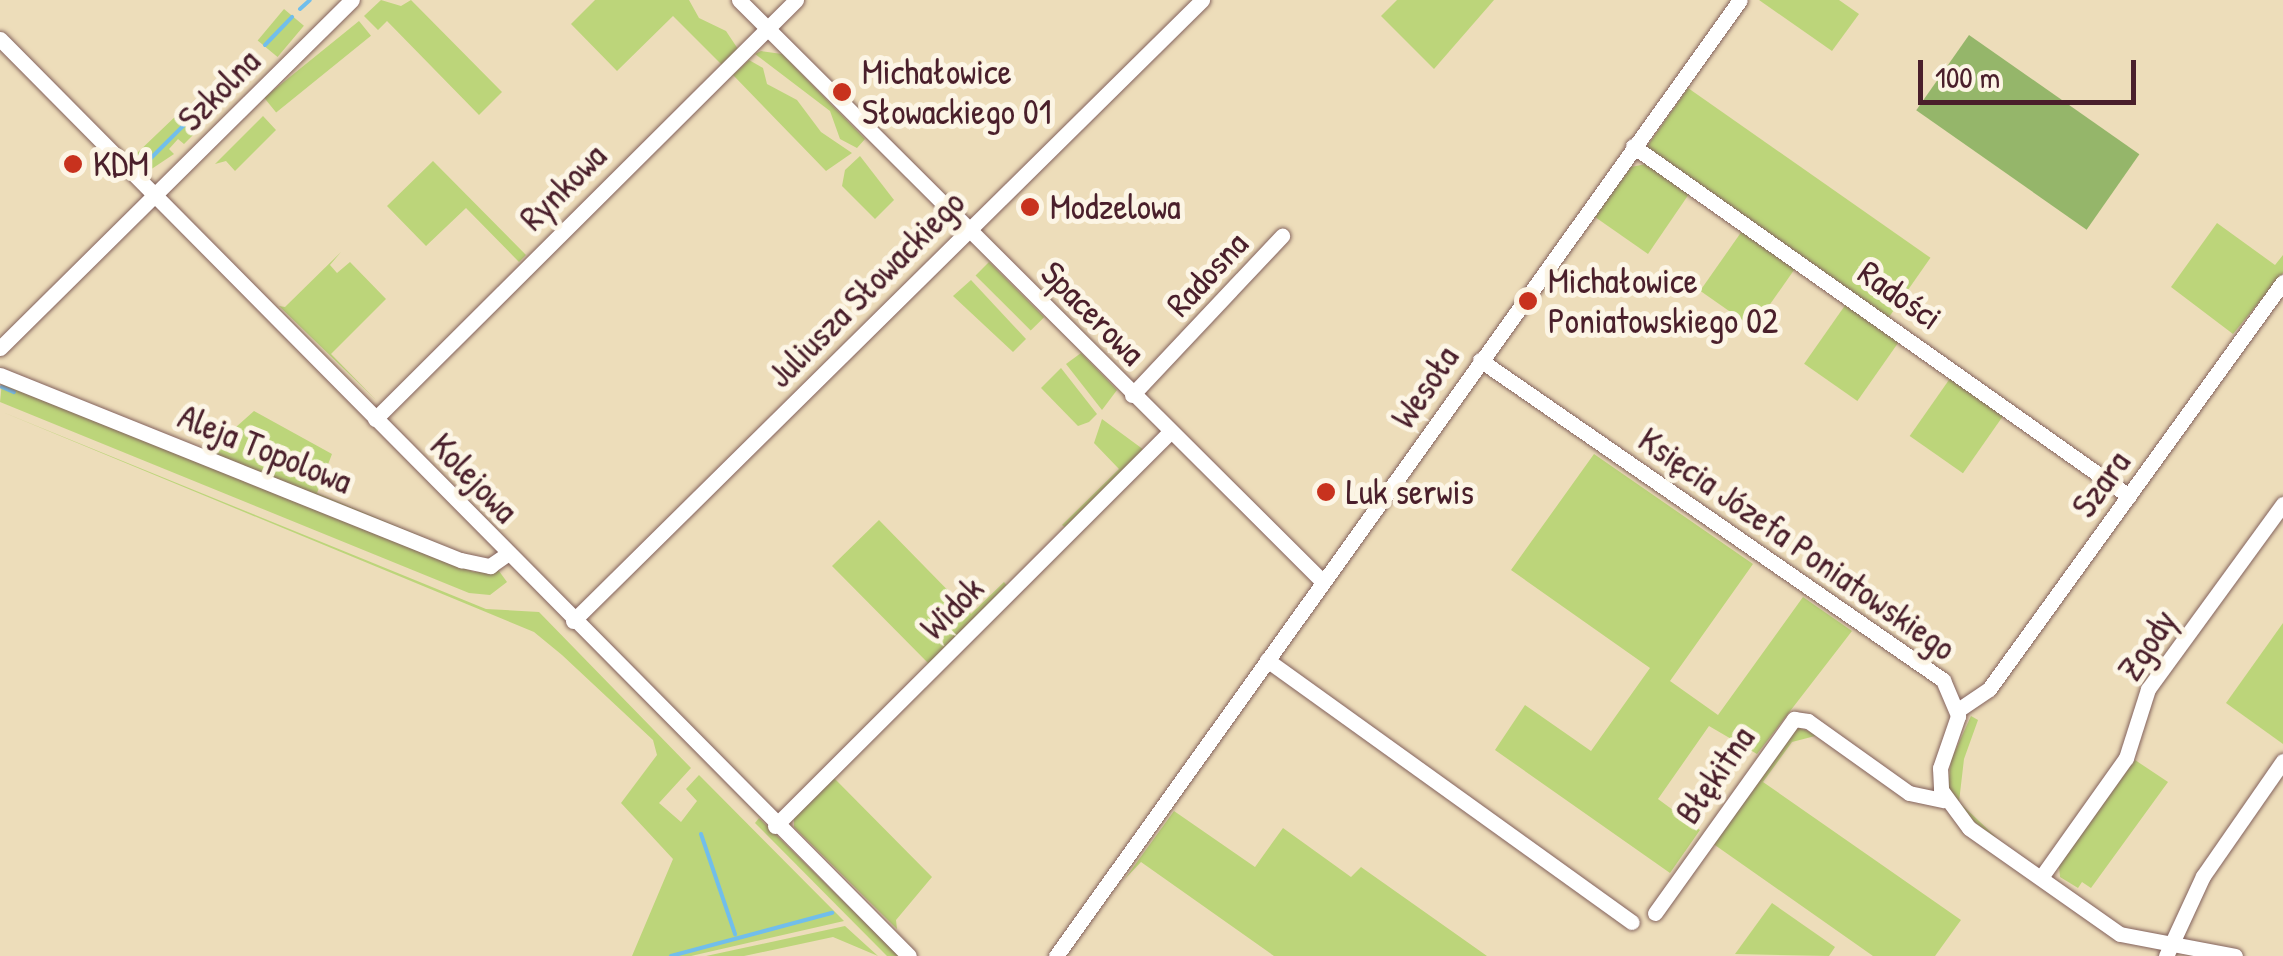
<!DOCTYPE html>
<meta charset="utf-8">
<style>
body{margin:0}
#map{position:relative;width:2283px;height:956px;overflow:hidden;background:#edddba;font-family:"Patrick Hand",sans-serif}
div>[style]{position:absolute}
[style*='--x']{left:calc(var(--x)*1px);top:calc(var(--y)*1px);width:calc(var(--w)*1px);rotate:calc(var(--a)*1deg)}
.green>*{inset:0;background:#bcd57a;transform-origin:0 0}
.forest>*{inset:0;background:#95b66a;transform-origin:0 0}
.stream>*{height:4px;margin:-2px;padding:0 2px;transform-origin:2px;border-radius:2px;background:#71beeb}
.roads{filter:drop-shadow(0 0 2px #83625d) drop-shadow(0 0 2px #83625d)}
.minor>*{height:15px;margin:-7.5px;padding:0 7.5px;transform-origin:7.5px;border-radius:7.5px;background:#fff}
.dots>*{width:28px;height:28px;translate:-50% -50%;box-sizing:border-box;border:5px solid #fcf5e5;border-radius:50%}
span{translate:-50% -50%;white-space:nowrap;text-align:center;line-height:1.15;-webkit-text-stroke:10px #fcf5e5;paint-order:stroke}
.poi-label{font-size:35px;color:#4a1f2b}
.left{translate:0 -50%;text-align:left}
.street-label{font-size:35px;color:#4a1f2b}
.scale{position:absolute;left:1918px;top:60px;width:218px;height:45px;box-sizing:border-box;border:5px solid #4a1f2b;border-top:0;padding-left:12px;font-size:30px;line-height:35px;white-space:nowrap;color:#4a1f2b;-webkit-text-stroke:8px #fcf5e5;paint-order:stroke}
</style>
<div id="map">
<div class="green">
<i style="clip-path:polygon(381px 0,401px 6px,411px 0,502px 92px,479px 115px,387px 21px,378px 30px,364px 16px)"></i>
<i style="clip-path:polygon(595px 0,689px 0,699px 18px,726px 31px,738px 49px,722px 65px,673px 16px,617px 71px,571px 24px)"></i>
<i style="clip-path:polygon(1397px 0,1494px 0,1434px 69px,1381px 16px)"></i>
<i style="clip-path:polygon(1759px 0,1839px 0,1859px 14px,1832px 51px)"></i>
<i style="left:284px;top:9px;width:26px;height:41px;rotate:40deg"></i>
<i style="left:359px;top:21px;width:19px;height:122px;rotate:51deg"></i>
<i style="clip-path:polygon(761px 51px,782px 54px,865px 139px,857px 148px,840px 139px,830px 111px,755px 54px)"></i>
<i style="clip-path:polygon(749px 60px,763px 68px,767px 84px,797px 100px,821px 132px,852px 153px,826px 171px,733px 75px)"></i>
<i style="left:1688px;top:88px;width:296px;height:74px;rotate:35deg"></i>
<i style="clip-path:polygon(180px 112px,199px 129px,184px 144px,178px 139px,169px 149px,174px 154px,150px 170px,135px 155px)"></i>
<i style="clip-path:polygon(263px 116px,276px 130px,235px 171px,226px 161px,215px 164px)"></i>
<i style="clip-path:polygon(860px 156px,894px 200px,875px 219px,842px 186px,845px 170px)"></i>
<i style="clip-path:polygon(433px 161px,526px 255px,519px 262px,466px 208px,426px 246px,387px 206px)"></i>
<i style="clip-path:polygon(1646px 164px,1689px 194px,1648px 254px,1595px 217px,1631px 167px)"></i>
<i style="clip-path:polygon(2217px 223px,2275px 265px,2283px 255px,2283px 273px,2233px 334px,2171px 287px)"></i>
<i style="left:1742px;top:231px;width:65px;height:73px;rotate:35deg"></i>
<i style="clip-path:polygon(341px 252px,330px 265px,337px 273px,350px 262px,386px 299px,331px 354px,376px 400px,279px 306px,285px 307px)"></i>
<i style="left:989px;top:262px;width:78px;height:19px;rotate:45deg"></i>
<i style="clip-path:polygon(971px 280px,1026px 339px,1013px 352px,953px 296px)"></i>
<i style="left:1846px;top:304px;width:65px;height:73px;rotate:35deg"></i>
<i style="clip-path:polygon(1081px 353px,1117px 390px,1102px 410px,1066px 364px)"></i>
<i style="clip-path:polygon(1061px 368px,1097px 414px,1089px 422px,1078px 426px,1041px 388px)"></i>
<i style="left:1951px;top:377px;width:65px;height:72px;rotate:35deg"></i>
<i style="clip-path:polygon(2px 382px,474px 572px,499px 571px,507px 582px,490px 595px,469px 593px,0 402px)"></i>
<i style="clip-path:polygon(0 411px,486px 609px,539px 612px,691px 768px,659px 803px,681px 822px,697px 801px,686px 789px,699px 775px,844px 921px,691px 956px,632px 956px,673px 859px,621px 803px,657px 755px,653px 740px,562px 655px,534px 632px)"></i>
<i style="clip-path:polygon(254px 411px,332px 454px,317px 493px,481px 561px,208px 452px)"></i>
<i style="clip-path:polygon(1102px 419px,1144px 450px,1066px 528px,1062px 525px,1119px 469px,1094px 443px)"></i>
<i style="clip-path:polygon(1594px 454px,1753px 564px,1670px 681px,1718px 715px,1803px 597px,1852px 631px,1757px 754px,1709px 726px,1658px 799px,1700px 830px,1670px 873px,1495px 750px,1525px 705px,1591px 751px,1650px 668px,1511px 570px)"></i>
<i style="clip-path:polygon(879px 520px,971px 614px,1004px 582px,1008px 587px,930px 665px,832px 566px)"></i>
<i style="clip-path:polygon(2283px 623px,2283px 744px,2226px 703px)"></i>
<i style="clip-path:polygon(1971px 716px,1978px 720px,1964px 759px,1959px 802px,1999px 840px,1973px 821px,1948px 789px,1951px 760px)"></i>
<i style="clip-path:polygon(1799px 728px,1819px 735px,1792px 742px,1763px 782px,1961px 920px,1935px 956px,1873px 956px,1712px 843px,1788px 734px)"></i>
<i style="clip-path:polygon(2135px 760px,2168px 782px,2091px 888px,2082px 882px,2078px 888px,2060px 877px,2059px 866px)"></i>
<i style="clip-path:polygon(833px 777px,932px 877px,896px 920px,897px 929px,794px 827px,794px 816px)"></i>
<i style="clip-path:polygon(1174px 811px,1255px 867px,1283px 828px,1351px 877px,1361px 867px,1487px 956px,1274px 956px,1141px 862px,1124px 880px)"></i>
<i style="clip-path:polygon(759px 818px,899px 956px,887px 956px,755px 823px)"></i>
<i style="clip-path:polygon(1772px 903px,1835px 947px,1829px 956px,1735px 954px)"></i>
<i style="clip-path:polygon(845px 926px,878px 956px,833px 937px,744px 956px,706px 956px)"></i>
</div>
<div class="forest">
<i style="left:1969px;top:35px;width:208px;height:92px;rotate:35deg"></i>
</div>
<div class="stream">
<i style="--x:300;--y:9;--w:13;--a:-42"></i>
<i style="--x:265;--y:45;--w:39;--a:-46"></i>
<i style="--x:213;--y:97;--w:7;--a:-45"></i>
<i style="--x:195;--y:114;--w:21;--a:-43"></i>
<i style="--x:145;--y:164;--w:61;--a:-45"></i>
<i style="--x:2;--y:387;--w:13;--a:23"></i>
<i style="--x:701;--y:834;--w:106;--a:71.2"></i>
<i style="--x:671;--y:956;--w:167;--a:-15"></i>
</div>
<div class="roads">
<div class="minor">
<i style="--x:739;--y:0;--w:823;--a:44.9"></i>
<i style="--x:0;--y:39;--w:1291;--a:45.25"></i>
<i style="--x:1633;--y:146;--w:607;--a:35.21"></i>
<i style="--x:0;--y:348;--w:495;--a:-44.7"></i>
<i style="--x:1480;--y:360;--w:563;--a:34.65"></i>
<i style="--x:1943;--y:680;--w:39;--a:67"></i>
<i style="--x:1958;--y:716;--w:55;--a:109.1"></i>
<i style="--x:1940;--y:768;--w:22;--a:87"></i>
<i style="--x:1941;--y:790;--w:47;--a:53.6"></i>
<i style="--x:1969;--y:828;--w:184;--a:35.1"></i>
<i style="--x:2120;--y:934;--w:117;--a:10.8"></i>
<i style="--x:0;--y:375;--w:497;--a:21.9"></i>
<i style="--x:461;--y:560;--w:30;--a:12"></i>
<i style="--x:490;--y:566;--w:21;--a:-35"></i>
<i style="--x:1132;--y:395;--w:219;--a:-46.7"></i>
<i style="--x:375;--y:419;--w:594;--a:-44.86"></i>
<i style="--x:573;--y:621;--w:884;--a:-44.63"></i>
<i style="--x:1267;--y:660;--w:449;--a:35.7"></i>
<i style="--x:1958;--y:710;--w:37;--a:-34"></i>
<i style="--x:1989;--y:689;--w:502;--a:-54.16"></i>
<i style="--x:775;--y:826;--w:558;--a:-44.93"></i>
<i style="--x:2042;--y:876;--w:145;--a:-54.6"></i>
<i style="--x:2126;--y:758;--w:72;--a:-72.3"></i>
<i style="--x:2148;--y:689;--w:229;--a:-53.9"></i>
<i style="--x:1655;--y:913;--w:239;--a:-54.4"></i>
<i style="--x:1794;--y:719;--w:14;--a:8"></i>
<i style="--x:1808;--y:721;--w:124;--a:35.5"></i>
<i style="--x:1909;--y:793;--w:35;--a:12"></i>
<i style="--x:1056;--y:956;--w:1175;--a:-54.42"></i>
<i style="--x:2166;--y:956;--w:88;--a:-65.2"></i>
<i style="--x:2203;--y:876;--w:140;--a:-55.2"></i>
</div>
</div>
<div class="dots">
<i style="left:842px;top:92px;background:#c8321e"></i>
<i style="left:73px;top:164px;background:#c8321e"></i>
<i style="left:1030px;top:207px;background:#c8321e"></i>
<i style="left:1528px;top:301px;background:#c8321e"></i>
<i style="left:1326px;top:492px;background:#c8321e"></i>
</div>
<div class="poi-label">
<span class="left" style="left:862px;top:92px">Michałowice<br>Słowackiego 01</span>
<span class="left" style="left:93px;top:164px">KDM</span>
<span class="left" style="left:1050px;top:207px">Modzelowa</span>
<span class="left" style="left:1548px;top:301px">Michałowice<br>Poniatowskiego 02</span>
<span class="left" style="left:1346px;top:492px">Luk serwis</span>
</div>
<div class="street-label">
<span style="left:219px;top:90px;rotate:-45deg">Szkolna</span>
<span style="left:563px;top:187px;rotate:-45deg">Rynkowa</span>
<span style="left:1207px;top:274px;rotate:-47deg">Radosna</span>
<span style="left:866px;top:289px;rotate:-45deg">Juliusza Słowackiego</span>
<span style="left:1900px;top:295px;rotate:35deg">Radości</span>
<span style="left:1093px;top:313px;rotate:45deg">Spacerowa</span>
<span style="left:1425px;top:387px;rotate:-56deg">Wesoła</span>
<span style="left:265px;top:449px;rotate:22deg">Aleja Topolowa</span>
<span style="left:474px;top:478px;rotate:46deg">Kolejowa</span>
<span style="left:2101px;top:484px;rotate:-54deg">Szara</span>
<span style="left:1797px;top:544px;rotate:35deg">Księcia Józefa Poniatowskiego</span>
<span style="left:952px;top:608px;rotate:-45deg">Widok</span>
<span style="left:2147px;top:645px;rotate:-57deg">Zgody</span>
<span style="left:1715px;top:775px;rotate:-55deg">Błękitna</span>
</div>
<div class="scale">100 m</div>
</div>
